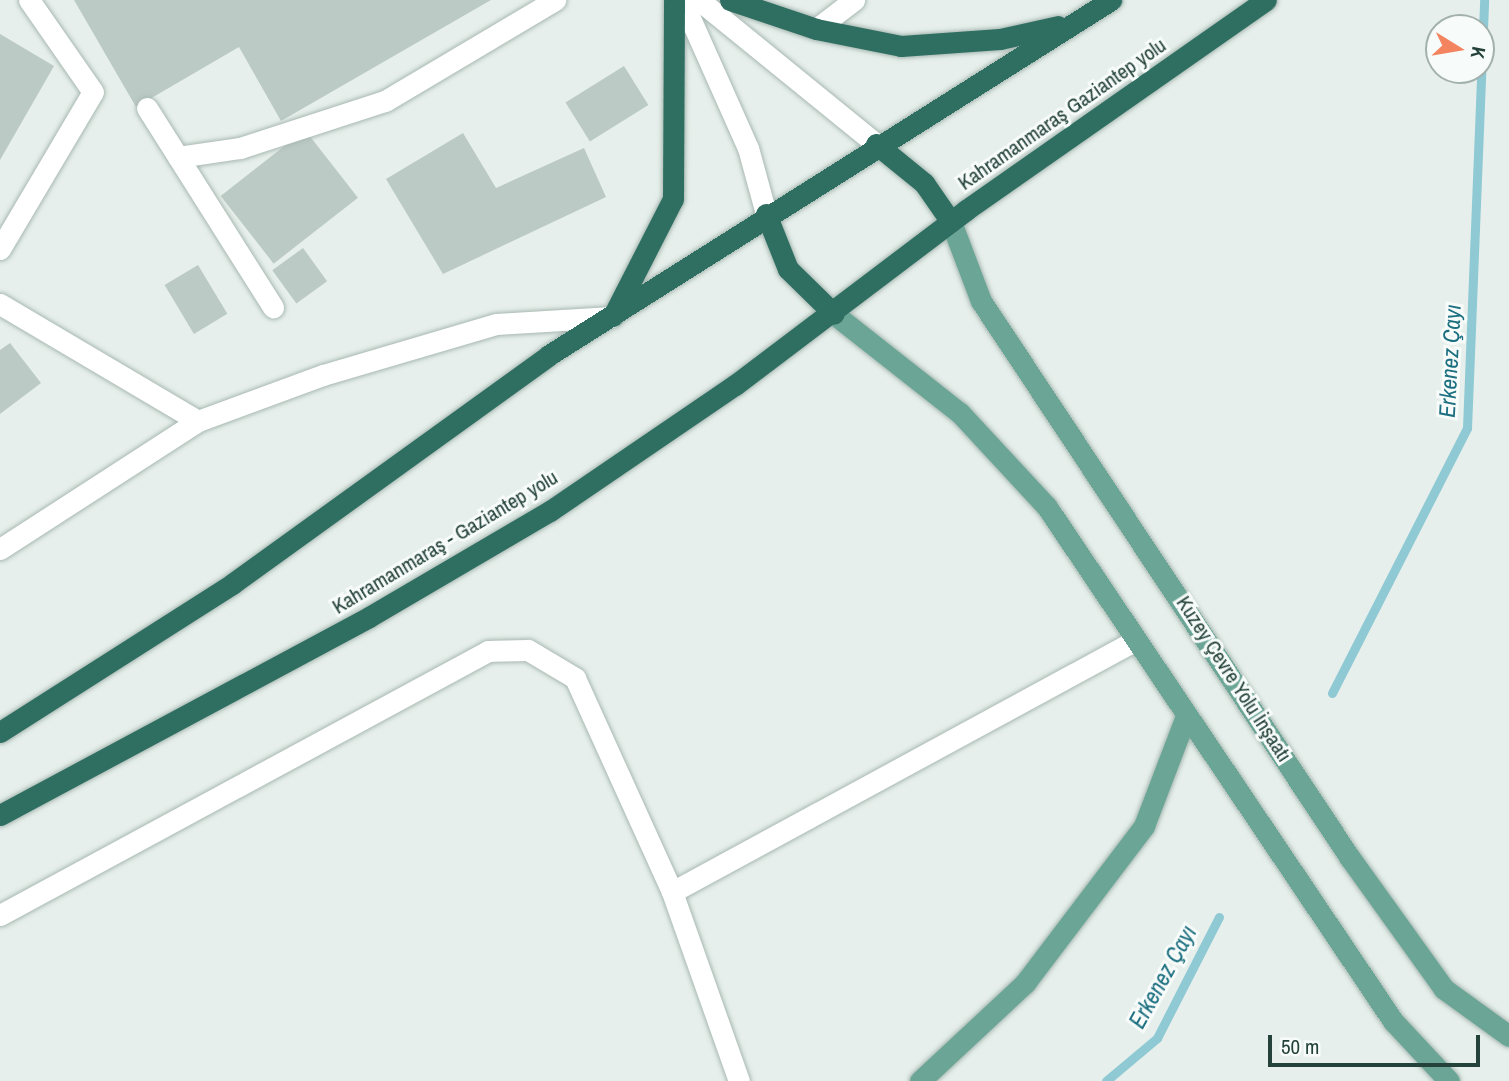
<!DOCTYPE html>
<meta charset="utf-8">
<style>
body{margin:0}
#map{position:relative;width:1509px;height:1081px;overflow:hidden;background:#e6efeb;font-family:"Archivo Narrow",sans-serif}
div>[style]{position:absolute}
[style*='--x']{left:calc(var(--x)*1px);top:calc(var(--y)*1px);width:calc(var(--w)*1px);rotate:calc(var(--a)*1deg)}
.stream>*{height:9px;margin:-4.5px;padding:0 4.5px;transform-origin:4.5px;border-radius:4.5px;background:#8ec9d4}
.building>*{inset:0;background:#bbcac4;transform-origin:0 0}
.roads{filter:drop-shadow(0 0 2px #a8b8b2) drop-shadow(0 0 2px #a8b8b2)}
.minor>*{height:21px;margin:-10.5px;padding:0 10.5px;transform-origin:10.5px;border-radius:10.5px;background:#fff}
.major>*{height:21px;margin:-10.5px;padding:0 10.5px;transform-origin:10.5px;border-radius:10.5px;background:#6aa596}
.highway>*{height:21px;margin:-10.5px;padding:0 10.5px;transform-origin:10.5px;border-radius:10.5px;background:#2f6f62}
span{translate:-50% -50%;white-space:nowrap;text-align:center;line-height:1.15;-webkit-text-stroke:6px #f7fbf9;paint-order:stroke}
.street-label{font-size:21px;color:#24423a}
.water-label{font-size:23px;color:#1c6f80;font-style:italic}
.north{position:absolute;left:1425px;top:14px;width:70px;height:70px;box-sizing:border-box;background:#f7fbf9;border:2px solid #a3b1ad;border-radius:50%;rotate:101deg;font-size:19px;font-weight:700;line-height:28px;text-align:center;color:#24423a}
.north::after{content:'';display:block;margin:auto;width:24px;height:32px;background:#f4845f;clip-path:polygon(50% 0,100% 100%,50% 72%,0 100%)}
.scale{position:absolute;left:1268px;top:1035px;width:212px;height:32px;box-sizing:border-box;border:4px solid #24423a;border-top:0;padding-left:9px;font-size:21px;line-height:24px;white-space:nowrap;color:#24423a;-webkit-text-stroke:5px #f7fbf9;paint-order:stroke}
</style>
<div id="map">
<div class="stream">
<i style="--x:1332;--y:693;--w:297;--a:-63"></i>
<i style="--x:1467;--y:428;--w:428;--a:-87.7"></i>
<i style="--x:1106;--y:1081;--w:67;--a:-40.1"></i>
<i style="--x:1157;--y:1038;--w:136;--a:-62.9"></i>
</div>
<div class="building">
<i style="clip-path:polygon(74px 0,491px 0,281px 121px,239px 47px,136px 107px)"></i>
<i style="clip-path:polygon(0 34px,54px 66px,0 160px)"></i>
<i style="left:624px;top:66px;width:46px;height:69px;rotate:58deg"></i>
<i style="left:305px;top:130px;width:86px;height:107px;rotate:52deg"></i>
<i style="clip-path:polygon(463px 133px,496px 188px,584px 148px,606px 197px,443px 274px,386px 179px)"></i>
<i style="left:303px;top:248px;width:41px;height:38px;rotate:54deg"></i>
<i style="left:198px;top:265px;width:57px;height:39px;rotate:59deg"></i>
<i style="clip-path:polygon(10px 343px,41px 383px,0 414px,0 350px)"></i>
</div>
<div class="roads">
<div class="minor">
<i style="--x:682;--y:0;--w:162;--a:66"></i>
<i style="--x:748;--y:148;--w:68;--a:74.7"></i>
<i style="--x:699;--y:0;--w:228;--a:39.1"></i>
<i style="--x:816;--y:29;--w:48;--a:-37.3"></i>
<i style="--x:147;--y:108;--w:236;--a:57.7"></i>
<i style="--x:178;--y:157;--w:63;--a:-8.3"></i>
<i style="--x:240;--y:148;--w:152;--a:-18"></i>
<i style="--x:385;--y:101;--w:198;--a:-30.7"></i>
<i style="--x:0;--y:249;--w:182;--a:-59.4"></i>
<i style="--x:93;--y:92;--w:112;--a:-124.8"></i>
<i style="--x:0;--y:304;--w:230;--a:30.6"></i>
<i style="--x:0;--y:549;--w:236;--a:-32.9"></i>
<i style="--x:198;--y:421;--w:133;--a:-20.2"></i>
<i style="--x:323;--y:375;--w:180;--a:-16.4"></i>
<i style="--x:496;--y:324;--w:116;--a:-3.5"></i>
<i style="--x:672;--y:892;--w:201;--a:70.5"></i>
<i style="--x:0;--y:915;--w:555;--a:-28.41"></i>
<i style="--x:488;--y:651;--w:40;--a:-1.4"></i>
<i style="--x:528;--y:650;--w:55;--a:30.8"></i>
<i style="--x:575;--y:678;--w:235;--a:65.6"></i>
<i style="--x:672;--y:892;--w:528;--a:-28.51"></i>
</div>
<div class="major">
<i style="--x:951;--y:222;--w:85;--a:69.2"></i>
<i style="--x:981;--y:301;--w:668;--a:56.48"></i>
<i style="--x:1350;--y:858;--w:161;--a:54.3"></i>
<i style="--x:1444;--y:989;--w:80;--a:35.9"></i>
<i style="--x:834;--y:314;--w:160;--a:38.2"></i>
<i style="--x:960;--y:413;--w:128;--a:47.2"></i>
<i style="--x:1047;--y:507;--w:620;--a:56.05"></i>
<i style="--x:1393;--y:1021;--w:82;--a:47"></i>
<i style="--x:920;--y:1081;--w:144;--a:-43"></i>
<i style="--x:1025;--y:983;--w:197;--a:-52.8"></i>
<i style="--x:1144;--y:826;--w:118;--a:-69.1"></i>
</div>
<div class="highway">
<i style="--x:730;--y:0;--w:91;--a:18.6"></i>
<i style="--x:816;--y:29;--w:87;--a:11.3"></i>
<i style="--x:901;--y:46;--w:99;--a:-4"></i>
<i style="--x:1000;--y:39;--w:59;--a:-12.6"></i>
<i style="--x:876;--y:144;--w:62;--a:39.1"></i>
<i style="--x:924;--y:183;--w:47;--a:55.3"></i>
<i style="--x:766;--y:214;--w:59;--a:68.2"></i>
<i style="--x:788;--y:269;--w:64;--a:44.4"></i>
<i style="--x:613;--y:316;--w:131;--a:-62.9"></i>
<i style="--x:673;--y:199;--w:199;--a:-89.7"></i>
<i style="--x:0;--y:732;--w:275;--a:-32.5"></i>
<i style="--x:232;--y:584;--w:391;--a:-35.8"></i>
<i style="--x:549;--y:355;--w:665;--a:-32.28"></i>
<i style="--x:0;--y:815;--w:419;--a:-28.2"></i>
<i style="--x:369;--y:617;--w:210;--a:-30.4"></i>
<i style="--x:550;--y:511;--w:224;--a:-34.3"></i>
<i style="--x:735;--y:385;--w:290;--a:-37.1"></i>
<i style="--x:966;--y:210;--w:366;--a:-35"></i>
</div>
</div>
<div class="street-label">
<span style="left:1062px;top:114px;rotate:-35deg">Kahramanmaraş Gaziantep yolu</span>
<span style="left:445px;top:542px;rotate:-31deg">Kahramanmaraş - Gaziantep yolu</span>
<span style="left:1234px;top:679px;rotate:57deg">Kuzey Çevre Yolu İnşaatı</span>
</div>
<div class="water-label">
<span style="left:1450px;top:361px;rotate:-87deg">Erkenez Çayı</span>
<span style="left:1163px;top:977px;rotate:-61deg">Erkenez Çayı</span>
</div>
<div class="north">K</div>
<div class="scale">50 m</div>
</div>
